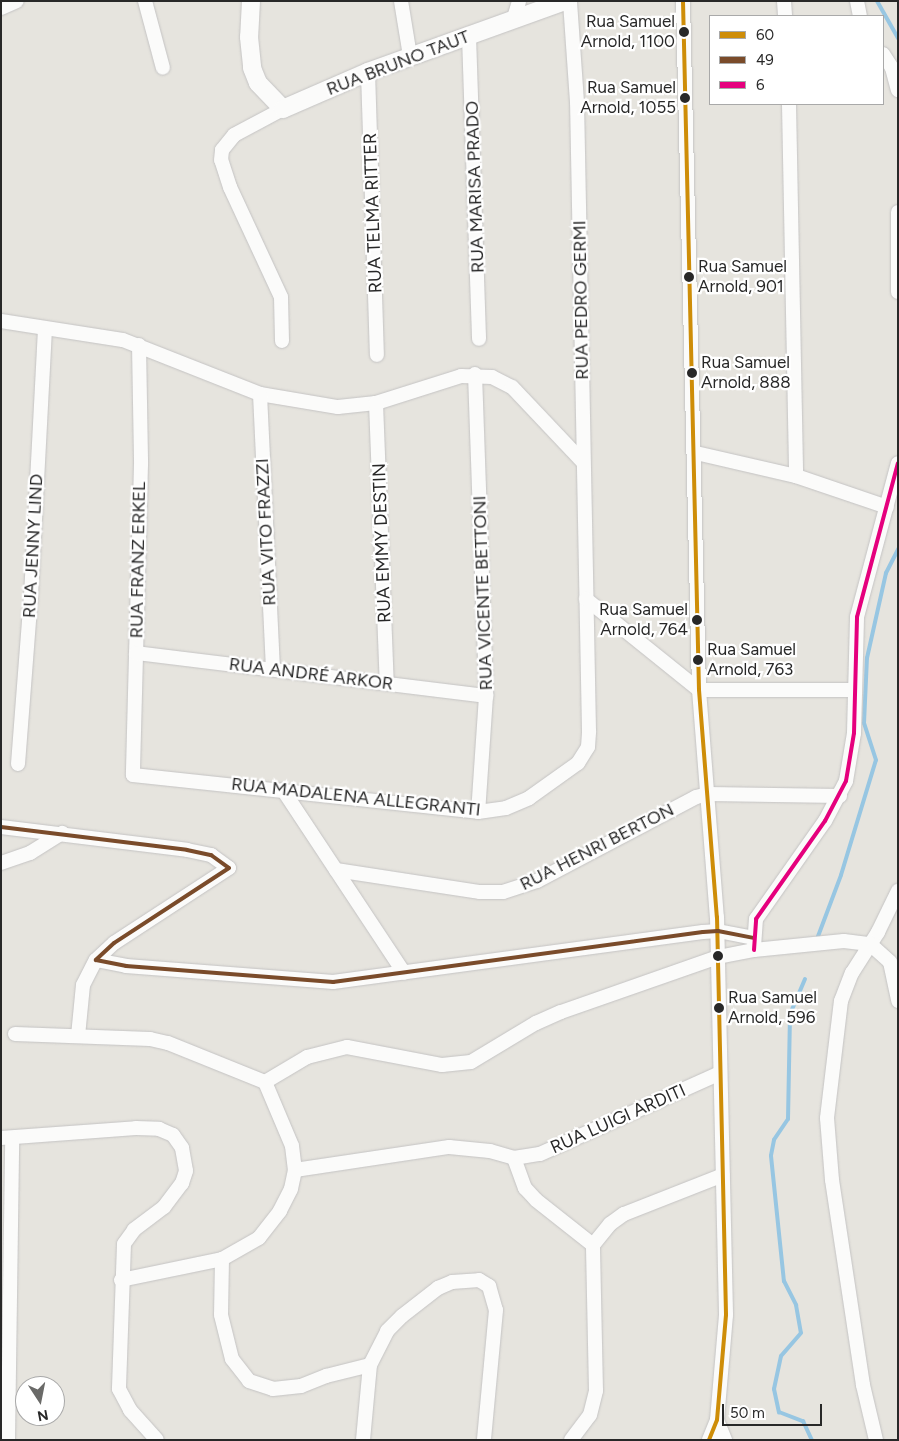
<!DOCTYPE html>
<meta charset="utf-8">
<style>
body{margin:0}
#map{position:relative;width:899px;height:1441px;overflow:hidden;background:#e6e4de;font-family:Figtree,sans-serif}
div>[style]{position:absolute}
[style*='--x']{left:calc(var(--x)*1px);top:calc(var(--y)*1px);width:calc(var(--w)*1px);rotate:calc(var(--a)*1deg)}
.stream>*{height:4px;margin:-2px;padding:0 2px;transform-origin:2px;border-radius:2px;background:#97c6e2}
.roads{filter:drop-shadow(0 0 1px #c4c3c3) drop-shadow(0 0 1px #c4c3c3)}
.minor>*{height:14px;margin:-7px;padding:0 7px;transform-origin:7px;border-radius:7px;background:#fbfbfa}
.tertiary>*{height:18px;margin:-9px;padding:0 9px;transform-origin:9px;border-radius:9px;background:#fbfbfa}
.bus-1>*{height:4px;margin:-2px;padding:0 2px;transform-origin:2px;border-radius:2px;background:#ce8d08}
.bus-2>*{height:4px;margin:-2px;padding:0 2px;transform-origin:2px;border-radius:2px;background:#7a4b2a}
.bus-3>*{height:4px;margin:-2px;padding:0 2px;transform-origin:2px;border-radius:2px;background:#e5007d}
.dots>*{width:14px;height:14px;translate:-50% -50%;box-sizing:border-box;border:2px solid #fff;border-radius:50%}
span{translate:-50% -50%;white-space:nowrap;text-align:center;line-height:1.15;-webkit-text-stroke:4.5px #fff;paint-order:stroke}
.bus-label{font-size:17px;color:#282828}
.right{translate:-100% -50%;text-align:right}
.left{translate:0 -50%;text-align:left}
.street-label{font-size:18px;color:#282828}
.frame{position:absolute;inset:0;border:2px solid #282828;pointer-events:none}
.legend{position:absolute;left:709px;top:15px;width:175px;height:90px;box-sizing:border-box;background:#fff;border:1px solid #a9a9a9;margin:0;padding:6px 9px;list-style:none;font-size:15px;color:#282828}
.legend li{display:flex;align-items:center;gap:10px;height:25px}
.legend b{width:25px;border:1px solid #a9a9a9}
.north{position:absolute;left:15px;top:1376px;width:50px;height:50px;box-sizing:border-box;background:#fff;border:1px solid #a9a9a9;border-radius:50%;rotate:169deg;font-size:14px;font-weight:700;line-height:20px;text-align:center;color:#282828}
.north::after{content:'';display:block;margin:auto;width:18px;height:22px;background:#6a6a68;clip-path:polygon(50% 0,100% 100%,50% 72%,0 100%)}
.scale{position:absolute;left:722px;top:1404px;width:100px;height:22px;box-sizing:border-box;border:2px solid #282828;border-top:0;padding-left:6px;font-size:15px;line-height:18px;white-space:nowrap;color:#282828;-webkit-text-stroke:4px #fff;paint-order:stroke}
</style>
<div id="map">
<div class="stream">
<i style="--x:877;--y:1;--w:43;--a:60.4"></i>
<i style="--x:817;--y:939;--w:68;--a:-69.4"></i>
<i style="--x:841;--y:875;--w:120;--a:-73.1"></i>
<i style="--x:876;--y:760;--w:39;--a:-108"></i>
<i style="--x:864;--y:723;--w:65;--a:-87.4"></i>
<i style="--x:867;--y:658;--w:87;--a:-77.4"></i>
<i style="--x:886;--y:573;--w:27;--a:-63"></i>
<i style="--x:805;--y:979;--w:39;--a:113"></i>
<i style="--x:790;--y:1015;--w:104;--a:91.1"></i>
<i style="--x:788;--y:1119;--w:25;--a:124"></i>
<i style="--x:774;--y:1140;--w:16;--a:101"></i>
<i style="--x:771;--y:1156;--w:126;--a:84.1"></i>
<i style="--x:784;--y:1281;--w:27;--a:63"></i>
<i style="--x:796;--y:1305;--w:28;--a:80"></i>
<i style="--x:801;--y:1333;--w:30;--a:131"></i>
<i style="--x:781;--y:1356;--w:34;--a:102"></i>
<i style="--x:774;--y:1389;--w:24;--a:78"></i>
<i style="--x:779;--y:1412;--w:26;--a:21"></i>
<i style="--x:803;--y:1421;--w:21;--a:65"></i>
</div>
<div class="roads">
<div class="minor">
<i style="--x:145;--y:1;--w:69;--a:75"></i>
<i style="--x:401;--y:1;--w:56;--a:80.7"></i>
<i style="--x:683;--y:1;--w:689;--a:88.67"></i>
<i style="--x:699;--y:690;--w:228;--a:85.5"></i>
<i style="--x:717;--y:917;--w:398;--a:88.7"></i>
<i style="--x:726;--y:1315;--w:105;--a:94.9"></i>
<i style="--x:717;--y:1420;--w:22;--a:112"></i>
<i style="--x:784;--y:1;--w:15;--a:86"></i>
<i style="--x:857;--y:1;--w:15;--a:79"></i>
<i style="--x:1;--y:8;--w:17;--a:-24"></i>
<i style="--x:513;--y:21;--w:21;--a:-73"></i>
<i style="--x:469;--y:36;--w:303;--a:88.1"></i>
<i style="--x:883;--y:54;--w:17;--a:57"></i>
<i style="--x:892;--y:68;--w:23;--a:75"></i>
<i style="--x:368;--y:72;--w:283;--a:88.2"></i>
<i style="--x:789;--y:104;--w:372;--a:88.9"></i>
<i style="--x:898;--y:212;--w:80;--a:90"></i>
<i style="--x:1;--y:321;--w:123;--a:8.9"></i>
<i style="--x:123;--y:340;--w:147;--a:21.5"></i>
<i style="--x:260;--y:394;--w:79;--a:9.5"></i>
<i style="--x:338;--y:407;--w:38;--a:-6"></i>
<i style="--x:376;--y:403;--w:89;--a:-17.6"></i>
<i style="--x:461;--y:376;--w:31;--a:2"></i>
<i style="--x:492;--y:377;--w:22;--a:27"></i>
<i style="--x:512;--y:387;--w:103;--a:46.6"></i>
<i style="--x:282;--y:341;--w:44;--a:-91.3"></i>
<i style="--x:281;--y:297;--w:121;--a:-114.9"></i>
<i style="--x:230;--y:187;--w:28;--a:-108"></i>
<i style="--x:221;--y:160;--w:10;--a:-84"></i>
<i style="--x:222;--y:150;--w:19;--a:-51"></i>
<i style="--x:234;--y:135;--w:55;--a:-28"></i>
<i style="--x:139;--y:345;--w:119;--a:89"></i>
<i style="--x:141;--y:464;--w:311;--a:91.5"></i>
<i style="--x:133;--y:775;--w:347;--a:6.1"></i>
<i style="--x:478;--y:812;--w:28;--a:-8"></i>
<i style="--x:506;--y:808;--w:25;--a:-23"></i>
<i style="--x:529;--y:798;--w:60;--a:-35.5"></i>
<i style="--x:578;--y:763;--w:19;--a:-58"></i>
<i style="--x:588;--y:747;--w:16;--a:-86"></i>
<i style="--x:589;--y:731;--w:629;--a:-91.09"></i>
<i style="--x:577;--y:102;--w:101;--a:-94"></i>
<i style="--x:475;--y:374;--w:322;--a:88"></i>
<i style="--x:486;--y:696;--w:116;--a:93.9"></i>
<i style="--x:260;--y:394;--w:275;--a:87.3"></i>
<i style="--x:376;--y:403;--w:280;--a:87.8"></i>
<i style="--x:696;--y:453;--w:103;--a:13"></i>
<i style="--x:796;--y:476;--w:96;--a:18.8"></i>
<i style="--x:586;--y:599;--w:145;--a:38.8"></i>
<i style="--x:699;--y:690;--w:154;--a:0"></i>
<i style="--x:136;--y:653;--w:353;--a:7"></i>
<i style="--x:18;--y:764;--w:169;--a:-85.6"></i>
<i style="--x:31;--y:596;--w:267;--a:-87"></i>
<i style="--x:283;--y:790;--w:219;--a:56.5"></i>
<i style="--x:1;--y:827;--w:187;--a:7"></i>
<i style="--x:187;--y:850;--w:25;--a:12"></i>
<i style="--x:211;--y:855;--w:22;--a:36"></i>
<i style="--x:229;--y:868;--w:137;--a:146.9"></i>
<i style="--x:114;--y:943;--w:25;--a:137"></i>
<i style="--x:96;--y:960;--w:31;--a:11"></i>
<i style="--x:126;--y:966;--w:208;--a:4.4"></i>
<i style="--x:333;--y:982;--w:373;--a:-7.7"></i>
<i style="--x:703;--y:932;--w:15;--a:-4"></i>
<i style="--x:718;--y:931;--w:36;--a:11"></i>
<i style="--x:1;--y:863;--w:31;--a:-19"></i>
<i style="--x:30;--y:853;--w:38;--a:-32"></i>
<i style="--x:336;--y:870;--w:146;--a:8.7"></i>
<i style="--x:480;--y:892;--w:23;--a:0"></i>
<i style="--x:503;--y:892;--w:36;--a:-18"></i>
<i style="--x:537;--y:881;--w:180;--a:-27.8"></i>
<i style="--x:696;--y:797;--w:12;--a:-14"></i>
<i style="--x:708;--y:794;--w:132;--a:0.9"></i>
<i style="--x:754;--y:947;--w:28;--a:-86"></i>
<i style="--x:756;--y:919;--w:120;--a:-54.9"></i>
<i style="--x:825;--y:821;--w:45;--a:-62.3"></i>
<i style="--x:846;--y:781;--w:49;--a:-80.5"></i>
<i style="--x:854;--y:733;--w:116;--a:-88.5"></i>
<i style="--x:857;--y:617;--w:159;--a:-75.1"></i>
<i style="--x:15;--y:1034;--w:135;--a:2.1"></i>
<i style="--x:150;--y:1039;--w:18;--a:13"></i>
<i style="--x:168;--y:1043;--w:105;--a:21.9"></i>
<i style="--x:265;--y:1082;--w:69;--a:67.1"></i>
<i style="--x:292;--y:1146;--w:24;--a:83"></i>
<i style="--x:295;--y:1170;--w:19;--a:102"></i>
<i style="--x:291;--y:1189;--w:25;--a:117"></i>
<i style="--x:280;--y:1211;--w:34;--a:128"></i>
<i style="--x:259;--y:1238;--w:43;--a:150.4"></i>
<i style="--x:222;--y:1259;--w:56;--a:91"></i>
<i style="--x:221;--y:1315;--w:45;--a:76"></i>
<i style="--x:232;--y:1359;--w:28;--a:52"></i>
<i style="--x:249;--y:1381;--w:25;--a:18"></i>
<i style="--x:273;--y:1389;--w:28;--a:-6"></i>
<i style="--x:301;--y:1386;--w:27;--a:-22"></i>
<i style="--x:326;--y:1376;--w:45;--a:-14"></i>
<i style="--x:370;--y:1365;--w:38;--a:-63"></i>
<i style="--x:387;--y:1331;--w:21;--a:-45"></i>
<i style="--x:402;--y:1316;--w:46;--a:-37.9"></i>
<i style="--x:438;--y:1288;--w:15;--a:-23"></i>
<i style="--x:452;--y:1282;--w:27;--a:-4"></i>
<i style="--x:479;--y:1280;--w:12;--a:31"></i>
<i style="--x:489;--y:1286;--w:25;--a:74"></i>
<i style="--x:496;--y:1310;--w:131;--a:95.3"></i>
<i style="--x:78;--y:1036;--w:51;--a:-84.4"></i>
<i style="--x:83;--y:985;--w:28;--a:-63"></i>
<i style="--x:265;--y:1082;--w:49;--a:-30.8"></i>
<i style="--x:307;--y:1057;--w:41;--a:-14"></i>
<i style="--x:347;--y:1047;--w:97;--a:10.7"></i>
<i style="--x:442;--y:1065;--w:29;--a:-6"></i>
<i style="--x:471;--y:1062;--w:76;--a:-31"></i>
<i style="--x:536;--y:1023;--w:27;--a:-24"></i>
<i style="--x:561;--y:1012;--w:166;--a:-19.3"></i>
<i style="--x:718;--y:957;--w:37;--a:-11"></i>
<i style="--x:754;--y:950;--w:90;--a:-5.7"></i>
<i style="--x:844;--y:941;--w:26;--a:7"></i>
<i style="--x:870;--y:944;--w:27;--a:42"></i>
<i style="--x:890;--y:962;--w:40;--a:78"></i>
<i style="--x:1;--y:1138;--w:135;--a:-4.2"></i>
<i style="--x:136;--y:1128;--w:23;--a:2"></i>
<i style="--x:159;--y:1129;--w:15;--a:23"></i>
<i style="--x:173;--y:1135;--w:16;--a:55"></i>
<i style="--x:182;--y:1148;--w:23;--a:80"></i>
<i style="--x:186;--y:1171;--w:13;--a:108"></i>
<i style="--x:182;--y:1183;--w:30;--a:127"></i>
<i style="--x:164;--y:1207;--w:38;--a:143"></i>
<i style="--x:134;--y:1230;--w:17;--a:126"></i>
<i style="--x:124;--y:1244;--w:145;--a:92"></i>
<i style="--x:119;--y:1389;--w:24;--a:62"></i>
<i style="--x:130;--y:1410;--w:40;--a:48"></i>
<i style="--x:514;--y:1158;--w:26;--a:-9"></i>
<i style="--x:540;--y:1154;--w:197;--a:-24.2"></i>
<i style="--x:295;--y:1170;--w:156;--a:-8.5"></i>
<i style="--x:449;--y:1147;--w:41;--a:5.6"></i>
<i style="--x:490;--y:1151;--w:25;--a:16"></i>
<i style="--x:514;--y:1158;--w:32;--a:70"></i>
<i style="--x:525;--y:1188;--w:16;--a:47"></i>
<i style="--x:536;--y:1200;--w:73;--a:38.3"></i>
<i style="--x:593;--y:1245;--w:27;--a:-51"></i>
<i style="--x:610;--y:1224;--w:17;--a:-36"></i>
<i style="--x:624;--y:1214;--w:106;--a:-21.5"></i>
<i style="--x:121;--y:1280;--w:103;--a:-11.7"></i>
<i style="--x:717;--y:1420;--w:22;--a:68"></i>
<i style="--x:8;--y:1440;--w:302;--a:-89.2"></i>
<i style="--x:363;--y:1440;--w:75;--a:-84.7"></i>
<i style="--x:571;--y:1440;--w:31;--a:-53"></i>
<i style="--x:590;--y:1415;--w:25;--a:-76"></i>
<i style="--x:596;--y:1391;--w:146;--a:-91.2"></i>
<i style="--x:876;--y:1440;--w:57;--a:-103.3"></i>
<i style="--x:863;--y:1385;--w:207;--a:-98.6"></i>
<i style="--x:832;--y:1180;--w:62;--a:-94.6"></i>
<i style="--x:827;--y:1118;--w:118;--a:-83.2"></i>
<i style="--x:841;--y:1001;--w:30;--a:-69"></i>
<i style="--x:852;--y:973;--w:49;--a:-57.6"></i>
<i style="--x:878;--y:932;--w:46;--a:-64"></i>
</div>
<div class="tertiary">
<i style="--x:251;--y:1;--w:36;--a:93"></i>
<i style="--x:249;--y:37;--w:31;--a:84"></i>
<i style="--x:252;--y:68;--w:16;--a:68"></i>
<i style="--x:258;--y:83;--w:36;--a:46"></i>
<i style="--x:283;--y:109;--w:93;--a:-23.5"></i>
<i style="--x:368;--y:72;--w:209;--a:-19.8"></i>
</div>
</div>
<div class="bus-1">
<i style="--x:683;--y:1;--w:689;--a:88.67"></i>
<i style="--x:699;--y:690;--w:228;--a:85.5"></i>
<i style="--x:717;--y:917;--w:398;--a:88.7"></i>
<i style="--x:726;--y:1315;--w:105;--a:94.9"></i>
<i style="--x:717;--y:1420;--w:22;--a:112"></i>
</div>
<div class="bus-2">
<i style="--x:1;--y:827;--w:187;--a:7"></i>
<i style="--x:187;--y:850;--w:25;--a:12"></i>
<i style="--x:211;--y:855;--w:22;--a:36"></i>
<i style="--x:229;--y:868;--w:137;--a:146.9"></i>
<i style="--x:114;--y:943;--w:25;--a:137"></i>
<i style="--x:96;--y:960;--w:31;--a:11"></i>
<i style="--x:126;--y:966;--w:208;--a:4.4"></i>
<i style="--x:333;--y:982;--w:373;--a:-7.7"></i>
<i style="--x:703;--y:932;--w:15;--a:-4"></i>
<i style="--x:718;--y:931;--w:36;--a:11"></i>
</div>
<div class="bus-3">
<i style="--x:754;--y:950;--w:31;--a:-86"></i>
<i style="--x:756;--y:919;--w:120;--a:-54.9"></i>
<i style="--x:825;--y:821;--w:45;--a:-62.3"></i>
<i style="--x:846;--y:781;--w:49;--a:-80.5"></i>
<i style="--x:854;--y:733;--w:116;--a:-88.5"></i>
<i style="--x:857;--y:617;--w:159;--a:-75.1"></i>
</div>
<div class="dots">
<i style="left:684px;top:32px;background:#282828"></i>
<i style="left:685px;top:98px;background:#282828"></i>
<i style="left:689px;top:277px;background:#282828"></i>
<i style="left:692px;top:373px;background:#282828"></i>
<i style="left:697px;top:620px;background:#282828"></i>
<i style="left:698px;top:660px;background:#282828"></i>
<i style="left:718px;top:956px;background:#282828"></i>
<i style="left:719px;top:1008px;background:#282828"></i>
</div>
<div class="bus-label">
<span class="right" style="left:675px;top:32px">Rua Samuel<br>Arnold, 1100</span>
<span class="right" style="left:676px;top:98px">Rua Samuel<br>Arnold, 1055</span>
<span class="left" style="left:698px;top:277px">Rua Samuel<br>Arnold, 901</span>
<span class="left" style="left:701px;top:373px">Rua Samuel<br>Arnold, 888</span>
<span class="right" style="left:688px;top:620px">Rua Samuel<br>Arnold, 764</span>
<span class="left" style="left:707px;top:660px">Rua Samuel<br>Arnold, 763</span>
<span class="left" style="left:728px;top:1008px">Rua Samuel<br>Arnold, 596</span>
</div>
<div class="street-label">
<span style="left:398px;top:63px;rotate:-21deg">RUA BRUNO TAUT</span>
<span style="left:475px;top:187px;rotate:-92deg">RUA MARISA PRADO</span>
<span style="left:373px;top:213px;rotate:-92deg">RUA TELMA RITTER</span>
<span style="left:581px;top:300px;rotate:-91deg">RUA PEDRO GERMI</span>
<span style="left:266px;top:532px;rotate:-93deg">RUA VITO FRAZZI</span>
<span style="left:382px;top:543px;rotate:-92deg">RUA EMMY DESTIN</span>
<span style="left:33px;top:546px;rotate:-87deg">RUA JENNY LIND</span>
<span style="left:138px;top:560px;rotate:-89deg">RUA FRANZ ERKEL</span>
<span style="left:483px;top:593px;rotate:-92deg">RUA VICENTE BETTONI</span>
<span style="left:311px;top:674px;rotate:7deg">RUA ANDRÉ ARKOR</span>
<span style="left:356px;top:797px;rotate:6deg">RUA MADALENA ALLEGRANTI</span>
<span style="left:597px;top:847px;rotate:-27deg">RUA HENRI BERTON</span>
<span style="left:618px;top:1119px;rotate:-24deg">RUA LUIGI ARDITI</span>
</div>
<div class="frame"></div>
<ul class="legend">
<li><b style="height:6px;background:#ce8d08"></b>60</li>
<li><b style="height:6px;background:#7a4b2a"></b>49</li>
<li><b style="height:6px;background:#e5007d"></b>6</li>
</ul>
<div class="north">N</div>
<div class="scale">50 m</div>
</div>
